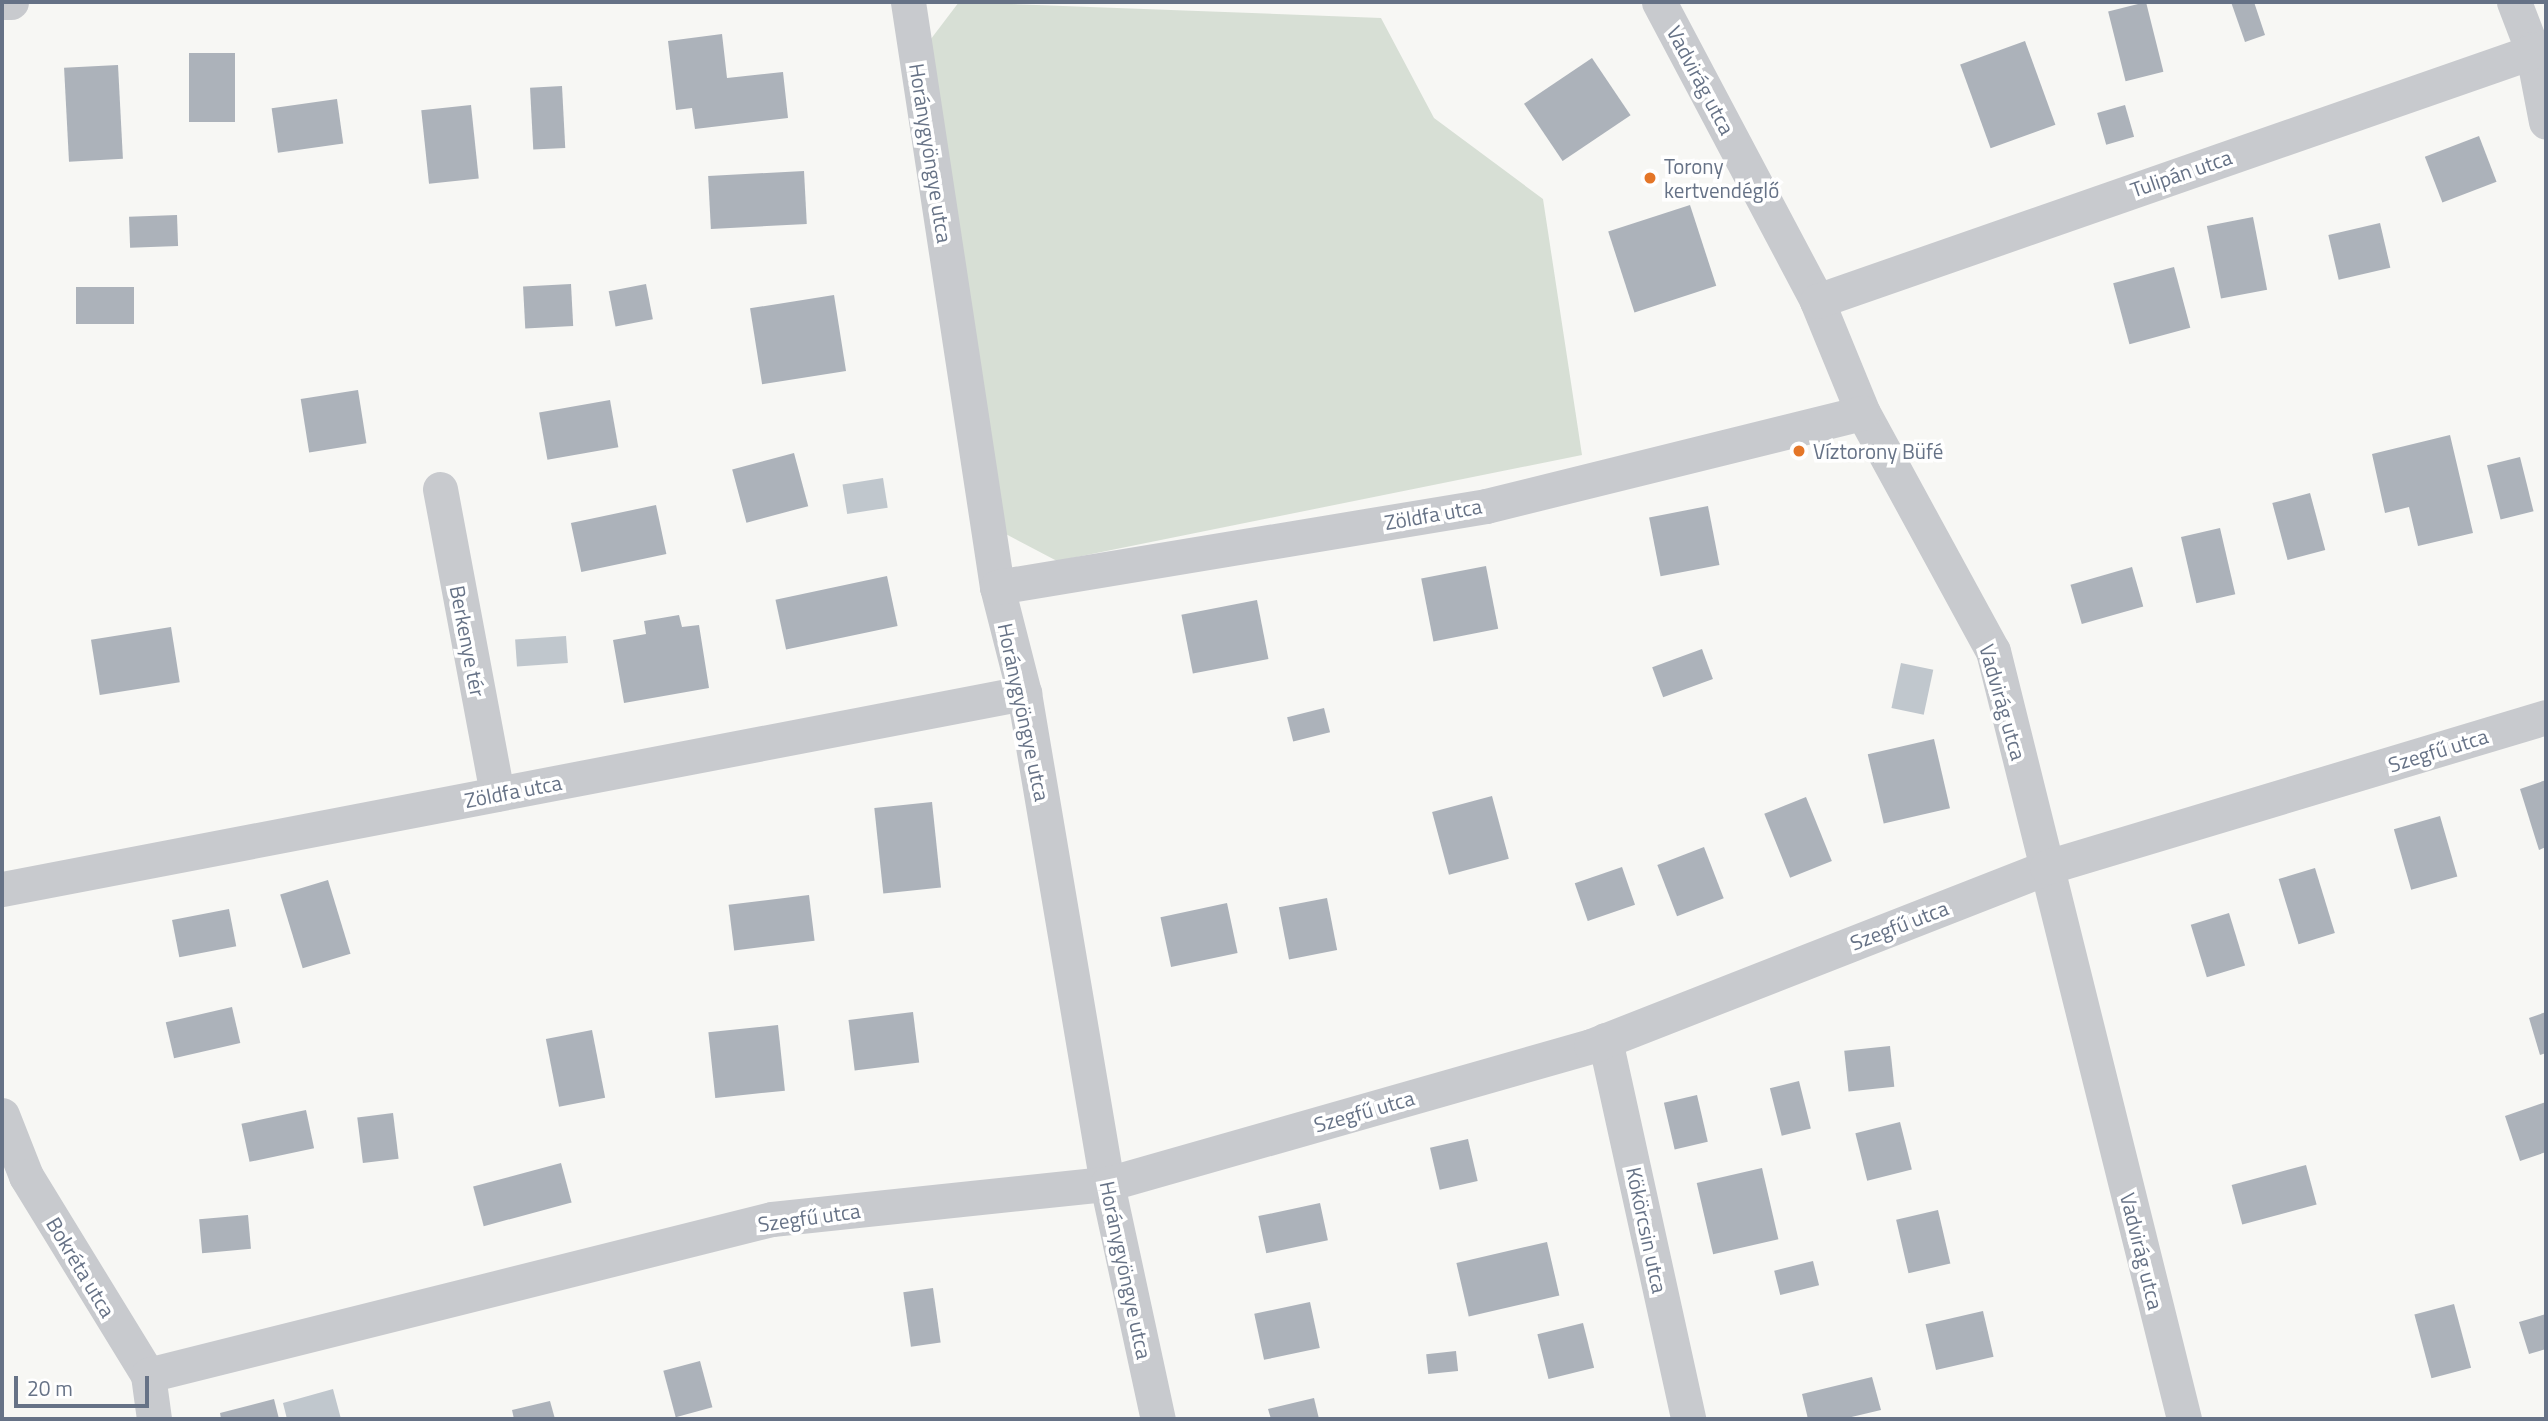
<!DOCTYPE html>
<meta charset="utf-8">
<style>
body{margin:0}
#map{position:relative;width:2548px;height:1421px;overflow:hidden;background:#f7f7f4;font-family:"Titillium Web",sans-serif}
div>[style]{position:absolute}
[style*='--x']{left:calc(var(--x)*1px);top:calc(var(--y)*1px);width:calc(var(--w)*1px);rotate:calc(var(--a)*1deg)}
.green>*{inset:0;background:#d7dfd5}
.water>*{inset:0;background:#c0c7cd;transform-origin:0 0}
.building>*{inset:0;background:#acb2ba;transform-origin:0 0}
.minor>*{height:35px;margin:-17.5px;padding:0 17.5px;transform-origin:17.5px;border-radius:17.5px;background:#c8cace}
.dots>*{width:19px;height:19px;translate:-50% -50%;box-sizing:border-box;border:4px solid #fff;border-radius:50%}
span{translate:-50% -50%;white-space:nowrap;text-align:center;line-height:1.15;-webkit-text-stroke:7px #fff;paint-order:stroke}
.street-label{font-size:21px;color:#667286}
.poi-label{font-size:21px;color:#667286}
.left{translate:0 -50%;text-align:left}
.frame{position:absolute;inset:0;border:4px solid #667286;pointer-events:none}
.scale{position:absolute;left:14px;top:1376px;width:135px;height:32px;box-sizing:border-box;border:4px solid #667286;border-top:0;padding-left:9px;font-size:21px;line-height:24px;white-space:nowrap;color:#667286;-webkit-text-stroke:5px #fff;paint-order:stroke}
</style>
<div id="map">
<div class="green">
<i style="clip-path:polygon(959px 2px,1381px 18px,1434px 118px,1543px 199px,1582px 455px,1057px 561px,1002px 532px,918px 56px)"></i>
</div>
<div class="water">
<i style="left:883px;top:478px;width:30px;height:41px;rotate:81deg"></i>
<i style="left:566px;top:636px;width:27px;height:51px;rotate:86deg"></i>
<i style="left:1901px;top:663px;width:33px;height:46px;rotate:12deg"></i>
<i style="clip-path:polygon(333px 1389px,341px 1419px,287px 1419px,283px 1403px)"></i>
</div>
<div class="building">
<i style="left:2146px;top:2px;width:72px;height:39px;rotate:76deg"></i>
<i style="clip-path:polygon(2231px 2px,2254px 2px,2265px 35px,2245px 42px)"></i>
<i style="clip-path:polygon(722px 34px,727px 78px,783px 72px,788px 118px,695px 129px,692px 108px,676px 110px,668px 41px)"></i>
<i style="left:2025px;top:41px;width:89px;height:69px;rotate:70deg"></i>
<i style="left:235px;top:53px;width:69px;height:46px;rotate:90deg"></i>
<i style="left:1592px;top:58px;width:69px;height:82px;rotate:56deg"></i>
<i style="left:118px;top:65px;width:94px;height:54px;rotate:87deg"></i>
<i style="left:562px;top:86px;width:62px;height:32px;rotate:87deg"></i>
<i style="left:337px;top:99px;width:45px;height:66px;rotate:82deg"></i>
<i style="left:471px;top:105px;width:74px;height:50px;rotate:84deg"></i>
<i style="left:2125px;top:105px;width:33px;height:29px;rotate:74deg"></i>
<i style="left:2479px;top:136px;width:49px;height:58px;rotate:69deg"></i>
<i style="left:804px;top:171px;width:53px;height:96px;rotate:87deg"></i>
<i style="left:1690px;top:205px;width:85px;height:86px;rotate:72deg"></i>
<i style="left:177px;top:215px;width:31px;height:48px;rotate:88deg"></i>
<i style="left:2253px;top:217px;width:74px;height:47px;rotate:79deg"></i>
<i style="left:2380px;top:223px;width:46px;height:53px;rotate:77deg"></i>
<i style="left:2174px;top:267px;width:63px;height:63px;rotate:75deg"></i>
<i style="left:571px;top:284px;width:42px;height:48px;rotate:87deg"></i>
<i style="left:646px;top:284px;width:36px;height:38px;rotate:79deg"></i>
<i style="left:76px;top:287px;width:58px;height:37px"></i>
<i style="left:834px;top:295px;width:77px;height:85px;rotate:81deg"></i>
<i style="left:358px;top:390px;width:54px;height:58px;rotate:81deg"></i>
<i style="left:610px;top:400px;width:48px;height:72px;rotate:80deg"></i>
<i style="clip-path:polygon(2450px 435px,2473px 533px,2418px 546px,2409px 507px,2385px 513px,2372px 454px)"></i>
<i style="left:794px;top:453px;width:55px;height:64px;rotate:75deg"></i>
<i style="left:2520px;top:457px;width:56px;height:34px;rotate:76deg"></i>
<i style="left:2310px;top:493px;width:59px;height:39px;rotate:75deg"></i>
<i style="left:656px;top:505px;width:50px;height:87px;rotate:78deg"></i>
<i style="left:1708px;top:506px;width:60px;height:60px;rotate:79deg"></i>
<i style="left:2220px;top:528px;width:68px;height:40px;rotate:77deg"></i>
<i style="left:1486px;top:566px;width:64px;height:66px;rotate:79deg"></i>
<i style="left:2132px;top:567px;width:41px;height:64px;rotate:74deg"></i>
<i style="left:887px;top:576px;width:51px;height:114px;rotate:78deg"></i>
<i style="left:1257px;top:600px;width:60px;height:77px;rotate:79deg"></i>
<i style="clip-path:polygon(679px 615px,682px 627px,699px 625px,709px 688px,624px 703px,613px 640px,646px 634px,644px 621px)"></i>
<i style="left:171px;top:627px;width:56px;height:81px;rotate:81deg"></i>
<i style="left:1702px;top:649px;width:32px;height:53px;rotate:70deg"></i>
<i style="left:1324px;top:708px;width:25px;height:38px;rotate:76deg"></i>
<i style="left:1934px;top:739px;width:71px;height:68px;rotate:77deg"></i>
<i style="clip-path:polygon(2546px 780px,2546px 847px,2539px 850px,2520px 789px)"></i>
<i style="left:1492px;top:796px;width:65px;height:62px;rotate:75deg"></i>
<i style="left:1806px;top:797px;width:69px;height:45px;rotate:68deg"></i>
<i style="left:932px;top:802px;width:86px;height:58px;rotate:84deg"></i>
<i style="left:2440px;top:816px;width:63px;height:48px;rotate:74deg"></i>
<i style="left:1704px;top:847px;width:55px;height:50px;rotate:69deg"></i>
<i style="left:1622px;top:867px;width:40px;height:50px;rotate:71deg"></i>
<i style="left:2315px;top:868px;width:68px;height:38px;rotate:73deg"></i>
<i style="left:328px;top:880px;width:77px;height:50px;rotate:73deg"></i>
<i style="left:809px;top:895px;width:46px;height:81px;rotate:83deg"></i>
<i style="left:1327px;top:898px;width:53px;height:49px;rotate:79deg"></i>
<i style="left:1227px;top:903px;width:51px;height:68px;rotate:78deg"></i>
<i style="left:229px;top:909px;width:38px;height:58px;rotate:79deg"></i>
<i style="left:2229px;top:913px;width:55px;height:40px;rotate:73deg"></i>
<i style="left:232px;top:1007px;width:37px;height:68px;rotate:77deg"></i>
<i style="left:913px;top:1012px;width:51px;height:65px;rotate:83deg"></i>
<i style="clip-path:polygon(2546px 1012px,2546px 1053px,2540px 1055px,2529px 1018px)"></i>
<i style="left:778px;top:1025px;width:66px;height:70px;rotate:84deg"></i>
<i style="left:592px;top:1030px;width:69px;height:47px;rotate:79deg"></i>
<i style="left:1890px;top:1046px;width:41px;height:46px;rotate:84deg"></i>
<i style="left:1799px;top:1081px;width:49px;height:30px;rotate:76deg"></i>
<i style="left:1697px;top:1095px;width:48px;height:34px;rotate:77deg"></i>
<i style="clip-path:polygon(2546px 1102px,2546px 1152px,2520px 1161px,2505px 1116px)"></i>
<i style="left:306px;top:1110px;width:39px;height:66px;rotate:78deg"></i>
<i style="left:393px;top:1113px;width:46px;height:36px;rotate:83deg"></i>
<i style="left:1900px;top:1122px;width:49px;height:46px;rotate:76deg"></i>
<i style="left:1468px;top:1139px;width:43px;height:39px;rotate:77deg"></i>
<i style="left:561px;top:1163px;width:41px;height:91px;rotate:75deg"></i>
<i style="left:2306px;top:1165px;width:41px;height:77px;rotate:75deg"></i>
<i style="left:1762px;top:1168px;width:73px;height:67px;rotate:77deg"></i>
<i style="left:1320px;top:1203px;width:38px;height:63px;rotate:78deg"></i>
<i style="left:1938px;top:1210px;width:55px;height:43px;rotate:77deg"></i>
<i style="left:248px;top:1215px;width:34px;height:49px;rotate:85deg"></i>
<i style="left:1547px;top:1242px;width:55px;height:93px;rotate:77deg"></i>
<i style="left:1813px;top:1261px;width:25px;height:40px;rotate:76deg"></i>
<i style="left:933px;top:1288px;width:55px;height:30px;rotate:82deg"></i>
<i style="left:1310px;top:1302px;width:47px;height:57px;rotate:78deg"></i>
<i style="left:2454px;top:1304px;width:66px;height:41px;rotate:75deg"></i>
<i style="left:1983px;top:1311px;width:47px;height:59px;rotate:77deg"></i>
<i style="clip-path:polygon(2546px 1314px,2546px 1349px,2529px 1354px,2519px 1322px)"></i>
<i style="left:1583px;top:1323px;width:46px;height:47px;rotate:76deg"></i>
<i style="left:1456px;top:1351px;width:20px;height:30px;rotate:84deg"></i>
<i style="left:700px;top:1361px;width:48px;height:38px;rotate:75deg"></i>
<i style="clip-path:polygon(1872px 1377px,1881px 1410px,1843px 1419px,1808px 1419px,1802px 1394px)"></i>
<i style="clip-path:polygon(1314px 1398px,1319px 1419px,1271px 1419px,1268px 1409px)"></i>
<i style="clip-path:polygon(274px 1399px,279px 1419px,221px 1419px,220px 1413px)"></i>
<i style="clip-path:polygon(550px 1401px,555px 1419px,514px 1419px,512px 1410px)"></i>
</div>
<div class="minor">
<i style="--x:2;--y:2;--w:9;--a:0"></i>
<i style="--x:908;--y:2;--w:592;--a:81.35"></i>
<i style="--x:997;--y:587;--w:109;--a:75.7"></i>
<i style="--x:1024;--y:693;--w:498;--a:80.4"></i>
<i style="--x:1107;--y:1184;--w:240;--a:77.8"></i>
<i style="--x:1659;--y:2;--w:338;--a:62.1"></i>
<i style="--x:1817;--y:301;--w:121;--a:67.7"></i>
<i style="--x:1863;--y:413;--w:271;--a:61.4"></i>
<i style="--x:1993;--y:651;--w:791;--a:76.03"></i>
<i style="--x:2514;--y:2;--w:50;--a:69"></i>
<i style="--x:2532;--y:49;--w:74;--a:79.1"></i>
<i style="--x:1817;--y:301;--w:772;--a:-19.21"></i>
<i style="--x:440;--y:489;--w:310;--a:79.4"></i>
<i style="--x:997;--y:587;--w:496;--a:-9.4"></i>
<i style="--x:1486;--y:506;--w:388;--a:-13.9"></i>
<i style="--x:2;--y:889;--w:1041;--a:-10.86"></i>
<i style="--x:1605;--y:1040;--w:388;--a:77.6"></i>
<i style="--x:2;--y:1115;--w:66;--a:68.5"></i>
<i style="--x:26;--y:1176;--w:233;--a:58.5"></i>
<i style="--x:148;--y:1375;--w:44;--a:82.2"></i>
<i style="--x:148;--y:1375;--w:643;--a:-14.04"></i>
<i style="--x:772;--y:1219;--w:337;--a:-6"></i>
<i style="--x:1107;--y:1184;--w:503;--a:-15.91"></i>
<i style="--x:1591;--y:1046;--w:490;--a:-21.4"></i>
<i style="--x:2047;--y:867;--w:521;--a:-16.73"></i>
</div>
<div class="dots">
<i style="left:1650px;top:178px;background:#e47628"></i>
<i style="left:1799px;top:451px;background:#e47628"></i>
</div>
<div class="street-label">
<span style="left:1701px;top:80px;rotate:62deg">Vadvirág utca</span>
<span style="left:931px;top:153px;rotate:81deg">Horánygyöngye utca</span>
<span style="left:2181px;top:173px;rotate:-19deg">Tulipán utca</span>
<span style="left:1433px;top:514px;rotate:-10deg">Zöldfa utca</span>
<span style="left:468px;top:641px;rotate:79deg">Berkenye tér</span>
<span style="left:2003px;top:702px;rotate:74deg">Vadvirág utca</span>
<span style="left:1024px;top:712px;rotate:78deg">Horánygyöngye utca</span>
<span style="left:2438px;top:750px;rotate:-17deg">Szegfű utca</span>
<span style="left:513px;top:791px;rotate:-11deg">Zöldfa utca</span>
<span style="left:1899px;top:925px;rotate:-21deg">Szegfű utca</span>
<span style="left:1364px;top:1111px;rotate:-16deg">Szegfű utca</span>
<span style="left:809px;top:1217px;rotate:-8deg">Szegfű utca</span>
<span style="left:1647px;top:1230px;rotate:78deg">Kökörcsin utca</span>
<span style="left:2142px;top:1251px;rotate:76deg">Vadvirág utca</span>
<span style="left:81px;top:1267px;rotate:59deg">Bokréta utca</span>
<span style="left:1126px;top:1270px;rotate:78deg">Horánygyöngye utca</span>
</div>
<div class="poi-label">
<span class="left" style="left:1664px;top:178px">Torony<br>kertvendéglő</span>
<span class="left" style="left:1813px;top:451px">Víztorony Büfé</span>
</div>
<div class="frame"></div>
<div class="scale">20 m</div>
</div>
